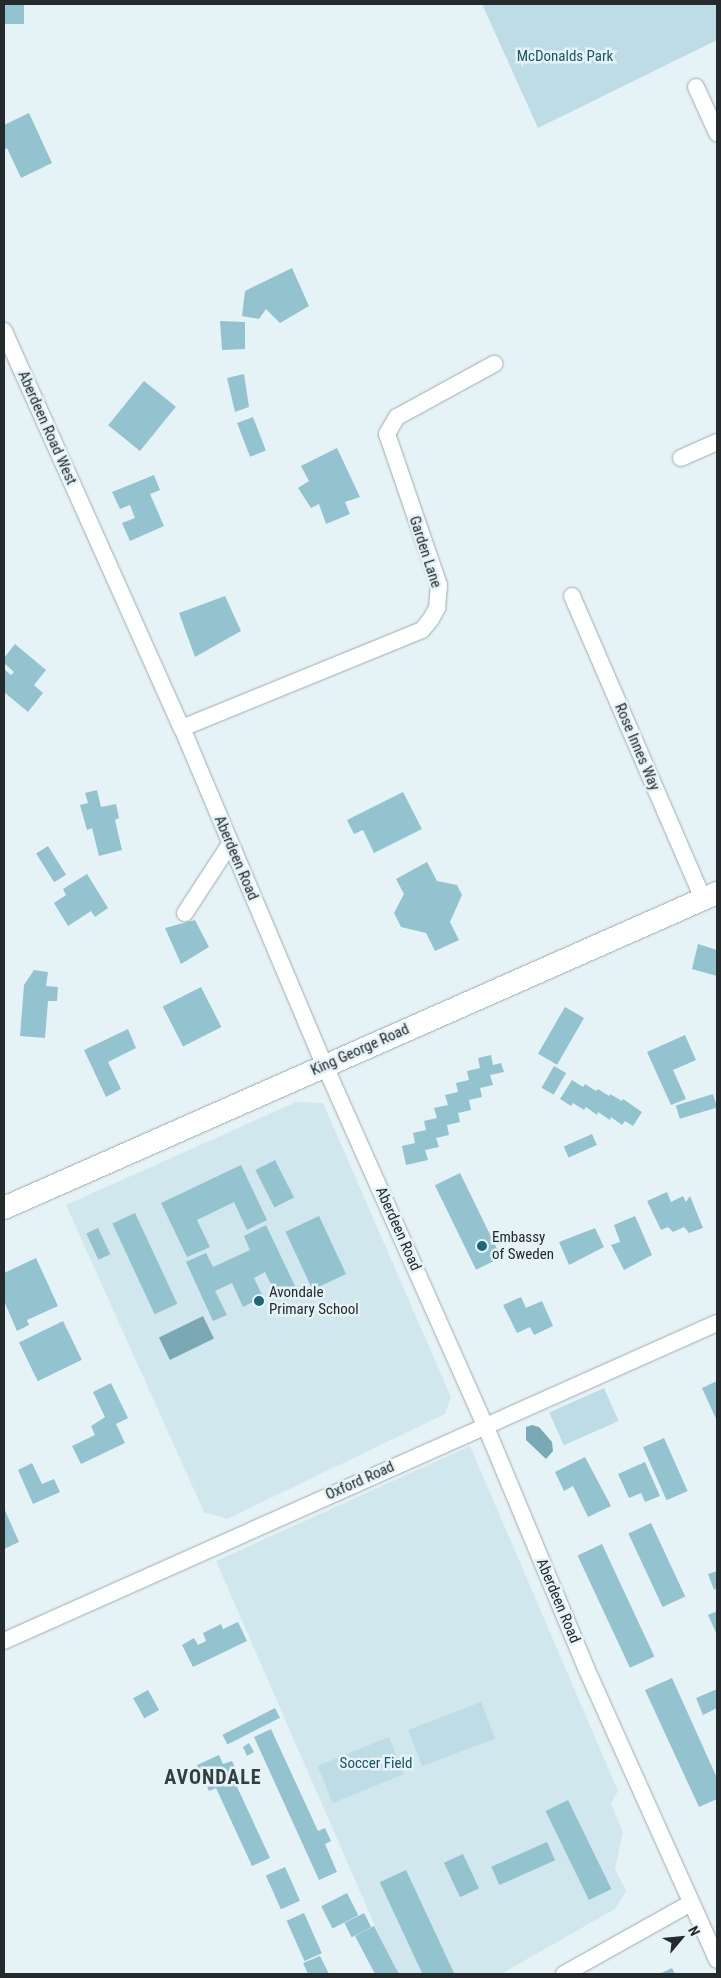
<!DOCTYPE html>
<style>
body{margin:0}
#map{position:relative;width:721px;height:1978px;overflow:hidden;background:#e5f3f7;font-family:"Roboto Condensed",sans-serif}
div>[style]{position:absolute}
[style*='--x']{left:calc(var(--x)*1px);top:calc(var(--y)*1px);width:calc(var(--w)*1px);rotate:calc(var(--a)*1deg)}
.built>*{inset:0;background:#d0e7ed}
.green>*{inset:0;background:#bddce5;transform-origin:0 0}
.water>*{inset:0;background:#7aa8b5;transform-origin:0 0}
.building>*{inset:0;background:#94c3d0;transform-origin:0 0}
.roads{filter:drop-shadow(0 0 1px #9daaae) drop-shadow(0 0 1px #9daaae)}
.street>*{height:16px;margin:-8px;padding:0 8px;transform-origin:8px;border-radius:8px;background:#fff}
.secondary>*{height:22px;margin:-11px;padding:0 11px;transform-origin:11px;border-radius:11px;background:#fff}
.dots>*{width:14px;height:14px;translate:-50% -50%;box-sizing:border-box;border:2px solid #e5f3f7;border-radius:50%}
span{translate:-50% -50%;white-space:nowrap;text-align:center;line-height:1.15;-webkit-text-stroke:5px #e5f3f7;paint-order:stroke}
.park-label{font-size:15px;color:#175665}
.street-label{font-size:15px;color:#252a2c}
.poi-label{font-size:15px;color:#252a2c}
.left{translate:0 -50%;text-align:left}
.district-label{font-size:20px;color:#333e41;font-weight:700;letter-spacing:1px}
.frame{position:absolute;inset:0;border:5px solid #252a2c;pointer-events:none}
.north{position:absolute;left:656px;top:1913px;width:50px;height:50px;-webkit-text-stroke:4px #e5f3f7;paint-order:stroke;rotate:62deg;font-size:14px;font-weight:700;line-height:20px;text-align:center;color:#252a2c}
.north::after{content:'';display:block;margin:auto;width:18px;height:22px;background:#252a2c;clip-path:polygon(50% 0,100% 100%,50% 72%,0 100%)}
</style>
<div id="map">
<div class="built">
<i style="clip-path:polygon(296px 1102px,323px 1103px,451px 1397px,445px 1414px,227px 1519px,204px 1512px,66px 1205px)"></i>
<i style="clip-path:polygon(470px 1446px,618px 1791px,611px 1804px,623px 1832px,615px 1869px,626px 1891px,615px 1909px,501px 1974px,396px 1974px,216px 1561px)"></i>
</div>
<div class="green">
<i style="clip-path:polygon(482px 4px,717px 4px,717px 40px,538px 128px)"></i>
<i style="left:604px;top:1388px;width:36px;height:60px;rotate:66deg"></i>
<i style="left:481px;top:1702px;width:39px;height:78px;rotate:69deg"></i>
<i style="left:389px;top:1737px;width:40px;height:77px;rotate:68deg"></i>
</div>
<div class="water">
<i style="left:203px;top:1316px;width:25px;height:49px;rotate:64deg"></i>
<i style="clip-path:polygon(532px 1425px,539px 1427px,552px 1442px,553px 1451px,546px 1459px,526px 1440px,526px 1427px)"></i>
</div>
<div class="building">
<i style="left:4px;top:4px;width:20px;height:20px"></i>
<i style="clip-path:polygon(29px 113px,52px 163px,21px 178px,7px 148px,4px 150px,4px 125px)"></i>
<i style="clip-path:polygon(292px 268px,309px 306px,280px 323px,266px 309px,259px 319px,242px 316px,245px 291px)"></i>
<i style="clip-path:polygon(220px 321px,245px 322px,245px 349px,222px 350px)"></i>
<i style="clip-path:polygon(244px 374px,249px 407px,235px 412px,227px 378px)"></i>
<i style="left:144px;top:381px;width:41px;height:57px;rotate:39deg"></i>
<i style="left:253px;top:417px;width:36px;height:17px;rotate:69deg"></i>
<i style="clip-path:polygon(337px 448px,360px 497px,345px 502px,350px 514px,326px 524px,319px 504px,311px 508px,298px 488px,309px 481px,301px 466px)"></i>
<i style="clip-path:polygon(154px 475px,160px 490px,150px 494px,164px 526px,130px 541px,122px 523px,135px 518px,130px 505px,120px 509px,112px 492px)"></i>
<i style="clip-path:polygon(225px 596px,241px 631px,195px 657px,179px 613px)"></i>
<i style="clip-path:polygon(15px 644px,46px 670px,34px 685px,43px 693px,28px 712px,4px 692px,4px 669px,11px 675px,14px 672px,4px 663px,4px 658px)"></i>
<i style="clip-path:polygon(97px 790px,101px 807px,116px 804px,119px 818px,115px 820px,122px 850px,99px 856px,92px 828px,87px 830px,80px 805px,88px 803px,85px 793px)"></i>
<i style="clip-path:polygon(403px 792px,422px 829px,374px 853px,363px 830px,354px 834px,347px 820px)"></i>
<i style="left:48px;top:846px;width:34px;height:14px;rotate:58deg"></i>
<i style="clip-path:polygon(427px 862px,437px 881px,457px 885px,462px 895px,450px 922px,459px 940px,435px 951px,426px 933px,401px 927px,394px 913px,404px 894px,396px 879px)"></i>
<i style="clip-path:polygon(87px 874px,108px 908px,95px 917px,91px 911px,68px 926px,54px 903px,66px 895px,63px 889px)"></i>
<i style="clip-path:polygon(195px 920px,209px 947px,181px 964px,165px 928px)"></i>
<i style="clip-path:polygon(698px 944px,717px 950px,717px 976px,692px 969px)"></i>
<i style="clip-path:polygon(34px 970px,48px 972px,46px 986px,58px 987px,57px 1001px,48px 1001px,45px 1038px,20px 1036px,24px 985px)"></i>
<i style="left:201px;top:987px;width:45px;height:43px;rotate:63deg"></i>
<i style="left:565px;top:1007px;width:22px;height:54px;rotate:30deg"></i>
<i style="clip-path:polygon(128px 1029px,136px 1048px,108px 1062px,121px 1089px,106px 1097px,84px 1050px)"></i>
<i style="clip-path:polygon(685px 1035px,696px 1060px,673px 1070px,686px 1099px,671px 1105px,647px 1052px)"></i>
<i style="clip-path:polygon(491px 1055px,493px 1065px,501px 1063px,504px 1072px,490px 1075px,493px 1085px,480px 1088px,482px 1097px,469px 1100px,471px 1110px,458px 1113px,460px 1122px,447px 1125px,449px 1135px,436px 1138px,439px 1147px,425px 1150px,428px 1160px,406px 1165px,402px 1146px,415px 1143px,413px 1133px,426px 1130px,424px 1121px,437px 1118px,434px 1108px,448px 1105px,445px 1095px,458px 1092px,456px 1083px,469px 1080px,467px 1071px,480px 1068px,478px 1058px)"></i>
<i style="left:554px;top:1066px;width:14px;height:25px;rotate:30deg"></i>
<i style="clip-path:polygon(572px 1080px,583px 1087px,585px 1084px,596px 1091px,598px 1089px,609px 1096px,610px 1094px,622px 1101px,623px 1099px,642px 1112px,633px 1126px,625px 1121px,622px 1125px,611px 1117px,610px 1120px,598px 1112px,597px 1115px,586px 1107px,584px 1110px,573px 1103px,571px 1106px,560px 1099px)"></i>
<i style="left:713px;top:1094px;width:14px;height:39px;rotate:73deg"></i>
<i style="left:592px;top:1134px;width:12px;height:31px;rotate:66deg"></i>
<i style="left:275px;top:1160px;width:42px;height:22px;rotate:63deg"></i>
<i style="clip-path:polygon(241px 1165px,267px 1220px,247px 1230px,234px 1202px,197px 1220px,210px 1247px,187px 1257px,161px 1203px)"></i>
<i style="left:460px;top:1173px;width:94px;height:28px;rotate:64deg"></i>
<i style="clip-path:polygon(667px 1192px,671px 1202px,683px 1196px,686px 1202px,690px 1196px,703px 1228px,689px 1233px,684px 1227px,673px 1232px,668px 1227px,661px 1230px,647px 1201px)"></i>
<i style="left:135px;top:1213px;width:100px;height:25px;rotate:65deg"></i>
<i style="left:319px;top:1216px;width:64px;height:37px;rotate:65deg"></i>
<i style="clip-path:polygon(635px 1216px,652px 1255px,624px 1270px,611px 1245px,620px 1242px,614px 1225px)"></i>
<i style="clip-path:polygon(266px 1225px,295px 1286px,276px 1295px,265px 1272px,254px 1278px,263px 1297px,243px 1307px,232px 1283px,215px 1291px,227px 1315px,213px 1321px,186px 1262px,206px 1253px,213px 1267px,250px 1250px,244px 1236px)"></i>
<i style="left:98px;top:1228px;width:29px;height:13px;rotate:65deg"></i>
<i style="clip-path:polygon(595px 1228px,604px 1247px,569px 1265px,559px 1242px)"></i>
<i style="clip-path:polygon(36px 1258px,58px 1306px,27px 1320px,29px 1325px,17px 1331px,4px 1301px,4px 1273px)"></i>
<i style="clip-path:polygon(521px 1297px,526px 1308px,542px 1301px,553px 1326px,534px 1335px,530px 1327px,517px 1333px,503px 1305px)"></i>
<i style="left:63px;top:1321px;width:43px;height:49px;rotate:64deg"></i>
<i style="clip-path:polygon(717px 1381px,717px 1421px,702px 1388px)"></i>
<i style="clip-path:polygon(111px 1383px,128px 1418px,116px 1424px,125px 1443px,81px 1464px,72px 1446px,95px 1435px,91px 1426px,105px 1417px,93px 1392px)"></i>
<i style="left:664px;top:1438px;width:58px;height:23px;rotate:66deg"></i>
<i style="clip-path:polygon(585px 1457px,611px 1506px,588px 1517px,573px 1486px,564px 1491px,555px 1472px)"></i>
<i style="clip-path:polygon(645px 1462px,660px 1496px,645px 1502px,641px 1493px,629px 1498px,618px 1474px)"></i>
<i style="clip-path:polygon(32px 1463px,42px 1484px,54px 1479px,60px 1492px,33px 1504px,18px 1470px)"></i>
<i style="clip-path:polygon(4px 1508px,19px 1542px,4px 1549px)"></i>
<i style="left:651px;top:1523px;width:81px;height:25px;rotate:65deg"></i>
<i style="left:602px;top:1544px;width:124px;height:27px;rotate:65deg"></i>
<i style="clip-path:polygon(717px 1571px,717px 1588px,714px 1590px,708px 1574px)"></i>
<i style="clip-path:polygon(717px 1611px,717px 1635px,708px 1615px)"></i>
<i style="clip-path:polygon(238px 1622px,247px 1641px,193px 1667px,182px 1645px,194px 1638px,198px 1645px,206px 1641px,203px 1633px,221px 1624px,223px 1629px)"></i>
<i style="clip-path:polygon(672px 1678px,717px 1778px,717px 1799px,699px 1807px,645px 1690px)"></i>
<i style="clip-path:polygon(717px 1689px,717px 1708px,703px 1715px,696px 1698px)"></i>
<i style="left:148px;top:1690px;width:23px;height:17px;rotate:61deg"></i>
<i style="left:275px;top:1708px;width:11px;height:59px;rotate:63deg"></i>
<i style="clip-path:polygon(271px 1729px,318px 1831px,325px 1828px,331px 1841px,325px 1844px,337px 1872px,319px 1880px,254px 1737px)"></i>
<i style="clip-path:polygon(249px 1743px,254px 1752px,247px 1756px,243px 1747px)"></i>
<i style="clip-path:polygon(219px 1755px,223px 1764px,232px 1761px,238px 1775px,233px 1778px,270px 1858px,252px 1866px,216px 1788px,209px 1791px,197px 1765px)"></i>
<i style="left:568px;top:1800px;width:99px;height:25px;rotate:64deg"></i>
<i style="left:547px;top:1842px;width:20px;height:61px;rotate:66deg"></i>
<i style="left:463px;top:1854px;width:38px;height:21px;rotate:65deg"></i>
<i style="left:285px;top:1867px;width:37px;height:21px;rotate:66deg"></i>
<i style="left:406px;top:1870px;width:115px;height:29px;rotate:65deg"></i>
<i style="left:347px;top:1893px;width:25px;height:29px;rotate:63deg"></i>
<i style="left:304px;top:1913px;width:44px;height:19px;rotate:66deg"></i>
<i style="left:364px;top:1913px;width:16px;height:22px;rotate:63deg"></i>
<i style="clip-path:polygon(374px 1926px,394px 1965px,399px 1974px,375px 1974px,355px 1936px)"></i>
<i style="clip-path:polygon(320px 1956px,329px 1974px,308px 1974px,303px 1963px)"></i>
<i style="clip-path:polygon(672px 1968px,675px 1974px,659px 1974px)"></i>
</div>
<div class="roads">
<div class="street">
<i style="--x:696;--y:87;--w:51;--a:65.5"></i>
<i style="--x:4;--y:331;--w:435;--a:65.9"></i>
<i style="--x:182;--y:728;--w:367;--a:67.1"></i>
<i style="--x:325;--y:1066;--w:393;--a:66"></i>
<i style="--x:485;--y:1425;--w:263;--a:67.4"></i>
<i style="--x:586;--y:1668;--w:320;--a:65.8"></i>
<i style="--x:681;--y:458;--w:39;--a:-24"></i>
<i style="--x:572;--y:596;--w:330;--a:66.6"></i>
<i style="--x:182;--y:728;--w:259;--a:-22.2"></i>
<i style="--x:422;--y:630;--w:14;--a:-51"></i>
<i style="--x:431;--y:619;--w:13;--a:-61"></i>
<i style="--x:437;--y:608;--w:23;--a:-85"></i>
<i style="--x:439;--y:585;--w:160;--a:-109"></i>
<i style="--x:387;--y:434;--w:20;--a:-60"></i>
<i style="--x:397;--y:417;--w:111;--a:-28.7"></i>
<i style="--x:185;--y:913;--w:82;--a:-56.9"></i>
<i style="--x:4;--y:1641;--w:781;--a:-24.04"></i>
<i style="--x:564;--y:1974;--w:145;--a:-29.2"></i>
</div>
<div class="secondary">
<i style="--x:4;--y:1208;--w:779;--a:-23.84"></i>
</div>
</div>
<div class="dots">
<i style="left:482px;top:1246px;background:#216676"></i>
<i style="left:259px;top:1301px;background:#216676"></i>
</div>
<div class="park-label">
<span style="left:565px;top:57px">McDonalds Park</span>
<span style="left:376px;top:1764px">Soccer Field</span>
</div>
<div class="street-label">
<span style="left:47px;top:428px;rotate:66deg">Aberdeen Road West</span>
<span style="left:425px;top:552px;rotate:72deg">Garden Lane</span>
<span style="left:637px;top:747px;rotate:67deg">Rose Innes Way</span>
<span style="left:236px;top:858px;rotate:67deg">Aberdeen Road</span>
<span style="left:360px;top:1050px;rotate:-24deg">King George Road</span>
<span style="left:398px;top:1229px;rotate:66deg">Aberdeen Road</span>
<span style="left:360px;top:1481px;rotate:-24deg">Oxford Road</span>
<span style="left:558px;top:1601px;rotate:67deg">Aberdeen Road</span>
</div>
<div class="poi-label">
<span class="left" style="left:492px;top:1246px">Embassy<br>of Sweden</span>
<span class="left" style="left:269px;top:1301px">Avondale<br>Primary School</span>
</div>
<div class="district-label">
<span style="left:213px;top:1777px">AVONDALE</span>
</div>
<div class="frame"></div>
<div class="north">N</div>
</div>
